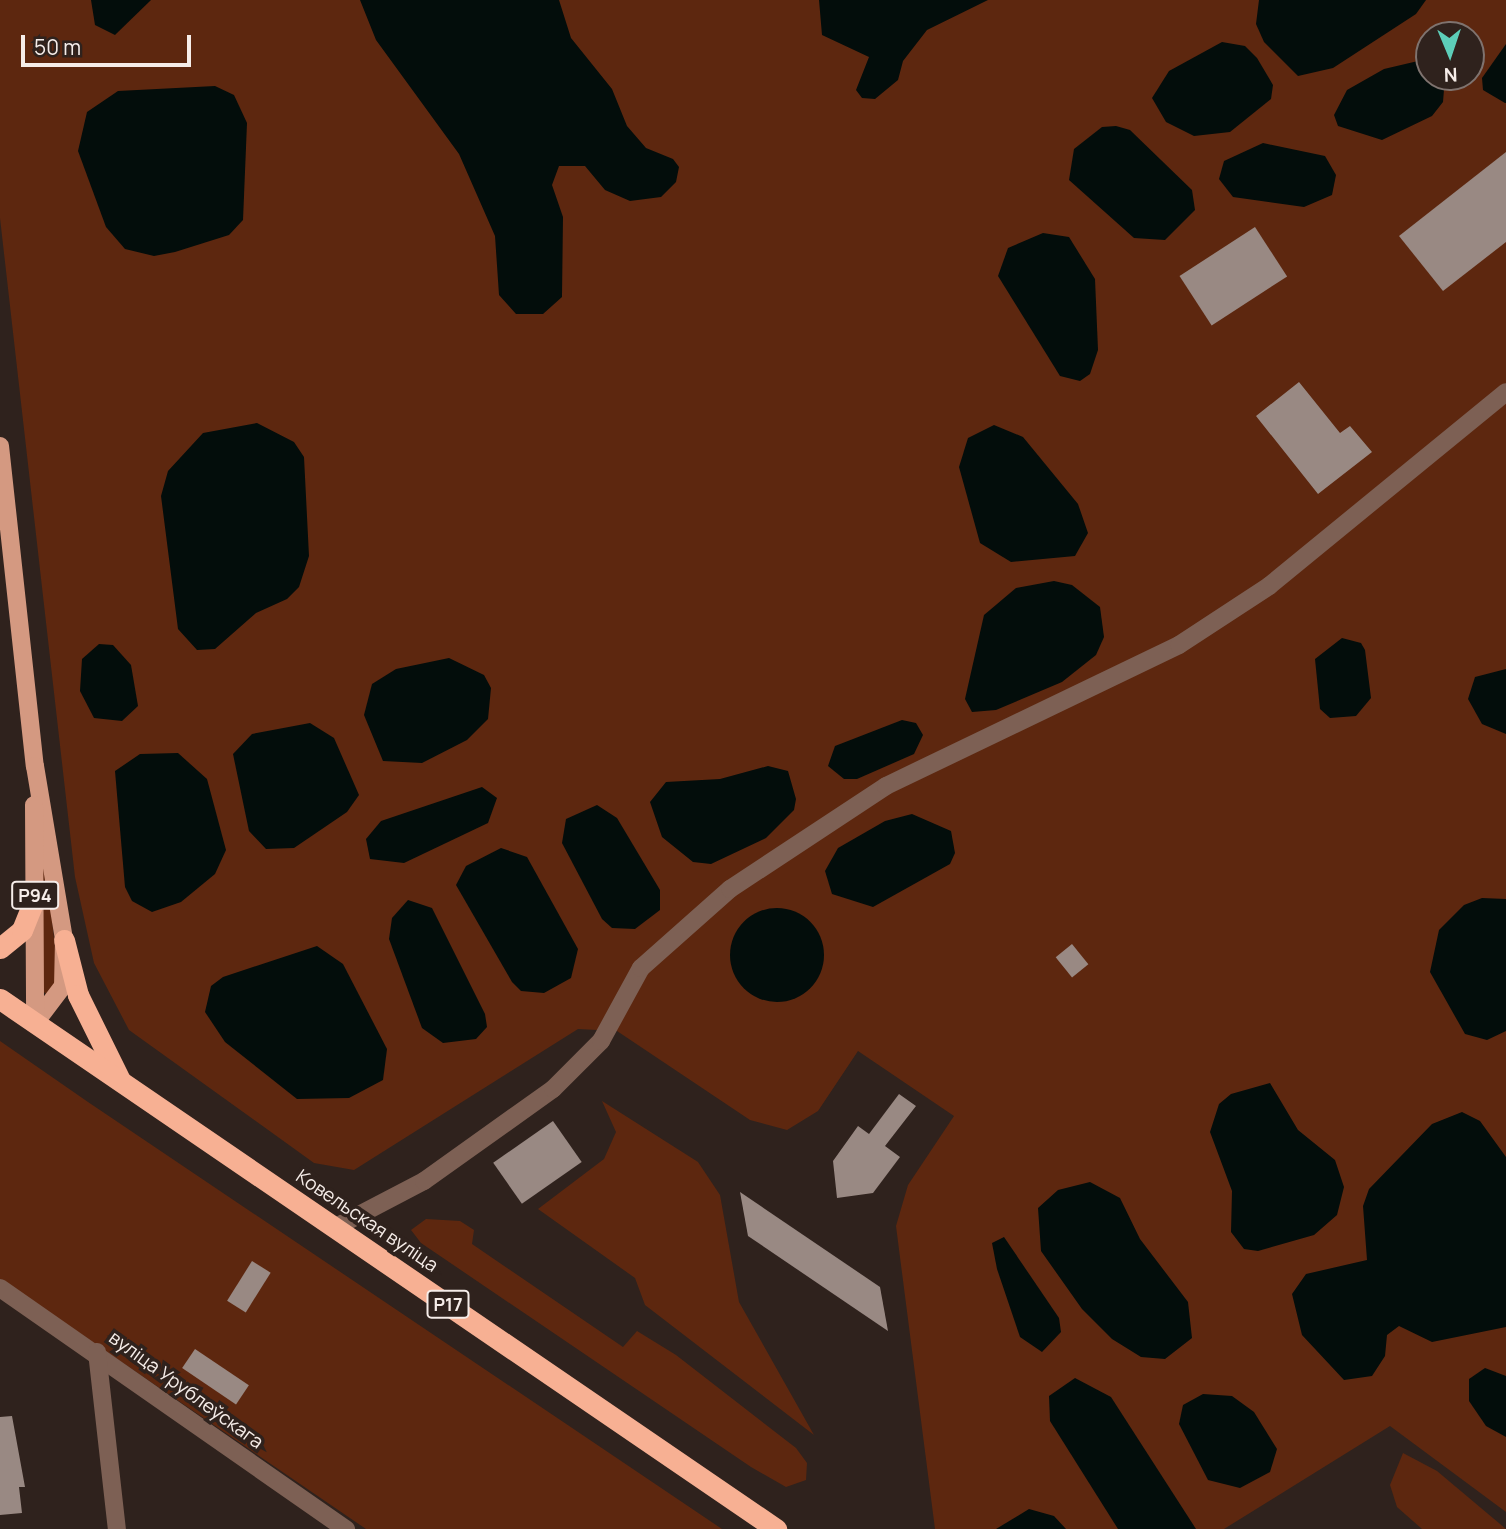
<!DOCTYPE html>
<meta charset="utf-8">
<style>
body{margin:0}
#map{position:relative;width:1506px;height:1529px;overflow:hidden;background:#2f221d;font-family:Manrope,sans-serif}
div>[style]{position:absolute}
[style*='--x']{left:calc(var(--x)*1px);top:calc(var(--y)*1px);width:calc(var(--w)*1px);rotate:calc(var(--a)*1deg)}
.green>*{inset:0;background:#5d270f}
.water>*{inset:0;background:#030d0b}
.round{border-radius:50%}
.building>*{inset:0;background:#998983;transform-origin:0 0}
.minor>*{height:18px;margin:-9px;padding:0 9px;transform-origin:9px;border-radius:9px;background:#7d6054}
.major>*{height:18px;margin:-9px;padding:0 9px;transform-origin:9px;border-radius:9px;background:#d49981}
.highway>*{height:21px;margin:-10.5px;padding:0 10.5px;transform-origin:10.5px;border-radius:10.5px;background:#f7b093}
span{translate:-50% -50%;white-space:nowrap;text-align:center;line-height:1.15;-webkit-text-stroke:7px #2f221d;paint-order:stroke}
.shield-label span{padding:2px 5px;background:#2f221d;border:2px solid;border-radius:5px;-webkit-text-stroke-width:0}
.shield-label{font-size:18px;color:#f6ede9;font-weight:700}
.street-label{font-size:19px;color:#f6ede9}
.north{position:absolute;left:1415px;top:21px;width:70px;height:70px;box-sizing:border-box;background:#2f221d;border:2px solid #7f736f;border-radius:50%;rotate:178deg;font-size:19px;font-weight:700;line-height:28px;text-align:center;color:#f6ede9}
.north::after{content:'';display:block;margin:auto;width:24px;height:32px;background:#5dceb9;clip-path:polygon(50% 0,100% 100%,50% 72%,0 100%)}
.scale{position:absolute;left:21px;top:35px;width:170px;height:32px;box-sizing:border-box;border:4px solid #f6ede9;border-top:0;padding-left:9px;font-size:21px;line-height:24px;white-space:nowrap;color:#f6ede9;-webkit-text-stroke:5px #2f221d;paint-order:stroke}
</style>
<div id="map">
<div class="green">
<i style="clip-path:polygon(evenodd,0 0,1506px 0,1506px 1512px,1390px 1426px,1224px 1529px,935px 1529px,896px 1226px,908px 1185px,954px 1116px,858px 1051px,818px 1111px,787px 1130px,750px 1120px,617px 1031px,578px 1029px,354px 1170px,314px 1163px,129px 1030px,94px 963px,75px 877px,0 218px,0 0,1429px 35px,1471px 35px,1471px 77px,1429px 77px,1429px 35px)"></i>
<i style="clip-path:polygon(41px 818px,58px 975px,48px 996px,43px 991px)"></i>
<i style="clip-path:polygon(0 1041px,88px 1102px,722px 1529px,366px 1529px,0 1279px)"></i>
<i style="clip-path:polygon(602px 1101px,698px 1162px,720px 1195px,739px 1302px,814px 1435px,645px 1305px,635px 1278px,538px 1209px,604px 1159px,616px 1132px)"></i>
<i style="clip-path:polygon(426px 1219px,460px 1221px,474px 1230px,472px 1244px,623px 1347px,637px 1331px,676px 1355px,796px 1448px,807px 1463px,806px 1480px,786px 1487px,751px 1467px,421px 1243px,411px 1230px)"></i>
<i style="clip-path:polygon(1403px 1453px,1437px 1471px,1506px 1529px,1422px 1529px,1397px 1507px,1390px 1485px)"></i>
</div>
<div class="water">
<i style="clip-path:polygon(91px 0,151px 0,115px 35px,95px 25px)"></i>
<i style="clip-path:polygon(360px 0,559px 0,571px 38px,612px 89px,627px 126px,646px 148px,673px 159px,679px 167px,676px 182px,661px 197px,630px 201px,605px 190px,585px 166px,559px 166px,552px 185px,563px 217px,562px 297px,543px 314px,516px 314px,499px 295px,495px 236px,459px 154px,376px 40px)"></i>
<i style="clip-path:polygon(819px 0,988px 0,927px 30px,903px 61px,898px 80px,875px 99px,862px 98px,856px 90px,869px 57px,822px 35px)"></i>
<i style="clip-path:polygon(1259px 0,1426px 0,1416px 14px,1333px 68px,1298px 76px,1264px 42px,1256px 24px)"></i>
<i style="clip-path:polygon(1222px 42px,1245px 46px,1257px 58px,1273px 85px,1271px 99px,1230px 132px,1194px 136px,1166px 122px,1152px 98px,1169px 71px)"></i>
<i style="clip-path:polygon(1506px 44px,1506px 103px,1505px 103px,1483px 90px,1482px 78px)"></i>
<i style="clip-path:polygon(1418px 61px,1429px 62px,1429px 77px,1445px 77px,1443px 102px,1432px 116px,1382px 140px,1338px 126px,1334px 115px,1347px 90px,1384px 69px)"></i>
<i style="clip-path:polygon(215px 86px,234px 95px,247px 123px,243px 220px,229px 235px,175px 252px,154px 256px,125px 249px,106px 227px,78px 151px,87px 112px,118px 91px)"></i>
<i style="clip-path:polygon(1116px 126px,1130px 130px,1192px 190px,1195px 210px,1165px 240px,1134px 238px,1069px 180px,1074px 149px,1102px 127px)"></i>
<i style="clip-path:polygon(1263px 143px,1325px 156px,1336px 175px,1332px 195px,1304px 207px,1233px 197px,1219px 179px,1224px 161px)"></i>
<i style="clip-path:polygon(1043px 233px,1069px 237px,1095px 279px,1098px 350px,1090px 374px,1080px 381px,1060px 376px,998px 276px,1008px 248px)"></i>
<i style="clip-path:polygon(257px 423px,294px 442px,304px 457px,309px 556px,299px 587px,287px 599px,256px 613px,215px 649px,197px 650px,178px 629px,161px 496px,168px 471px,203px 433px)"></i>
<i style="clip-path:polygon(994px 425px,1023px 437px,1078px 504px,1088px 533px,1075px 556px,1011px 562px,980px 543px,959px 467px,968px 438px)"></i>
<i style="clip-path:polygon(1054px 581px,1072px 585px,1100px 607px,1104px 637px,1096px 655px,1062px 682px,996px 710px,972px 712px,965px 699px,984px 615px,1016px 588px)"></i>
<i style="clip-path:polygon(1342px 638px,1361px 643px,1365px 650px,1371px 698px,1356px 716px,1330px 718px,1320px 709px,1315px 659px)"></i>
<i style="clip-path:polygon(99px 644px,113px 645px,131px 665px,138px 706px,122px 721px,94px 718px,80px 691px,82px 659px)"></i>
<i style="clip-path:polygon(449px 658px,484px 675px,491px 688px,488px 719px,467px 740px,422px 763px,383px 761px,364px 715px,372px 684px,396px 669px)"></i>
<i style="clip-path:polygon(1506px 669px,1506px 734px,1482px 724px,1468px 699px,1475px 677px)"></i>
<i style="clip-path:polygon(902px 720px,916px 723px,923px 735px,914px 754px,857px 779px,844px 779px,828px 766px,835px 746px)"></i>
<i style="clip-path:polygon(310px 723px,334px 738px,359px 795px,347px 812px,294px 848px,266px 849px,249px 831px,233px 754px,252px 734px)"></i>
<i style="clip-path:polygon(178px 753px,207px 779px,226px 850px,215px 874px,181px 902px,152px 912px,132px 901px,125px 887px,115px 771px,140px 754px)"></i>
<i style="clip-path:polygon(768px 766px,788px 771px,796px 799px,794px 810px,766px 838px,711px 864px,693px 862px,662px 837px,650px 802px,666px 782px,720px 779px)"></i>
<i style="clip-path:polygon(482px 787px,497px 798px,488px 823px,404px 863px,370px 859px,366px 839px,381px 821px)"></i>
<i style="clip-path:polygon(597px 805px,617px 818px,660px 890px,660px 910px,635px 929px,612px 928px,602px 919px,562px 843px,566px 819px)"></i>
<i style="clip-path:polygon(912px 814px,951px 831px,955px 853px,950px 864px,873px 907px,832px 894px,825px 871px,838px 848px,885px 821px)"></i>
<i style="clip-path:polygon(501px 848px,527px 857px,578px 949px,571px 978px,544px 993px,521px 991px,512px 982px,456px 885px,466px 866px)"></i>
<i style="clip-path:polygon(1482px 898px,1506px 899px,1506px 1031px,1487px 1040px,1465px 1034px,1430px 972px,1439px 930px,1464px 905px)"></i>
<i style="clip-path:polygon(408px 900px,432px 908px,485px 1014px,487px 1027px,476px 1039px,443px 1043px,422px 1028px,389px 939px,392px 918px)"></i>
<i class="round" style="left:730px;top:908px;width:94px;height:94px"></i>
<i style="clip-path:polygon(317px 946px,343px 964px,387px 1049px,383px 1080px,349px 1098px,297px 1099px,225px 1042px,205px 1012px,211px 986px,223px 977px)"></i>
<i style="clip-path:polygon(1270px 1083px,1298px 1130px,1335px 1160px,1344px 1187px,1337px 1215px,1314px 1235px,1258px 1251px,1244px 1249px,1231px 1232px,1232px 1191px,1210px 1132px,1219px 1104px,1231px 1094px)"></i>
<i style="clip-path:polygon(1462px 1112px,1480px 1121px,1506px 1157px,1506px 1327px,1432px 1342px,1399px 1326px,1387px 1335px,1385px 1356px,1372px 1376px,1344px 1380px,1302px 1335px,1292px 1294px,1306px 1274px,1367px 1260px,1363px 1206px,1369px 1189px,1432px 1124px)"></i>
<i style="clip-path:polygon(1090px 1182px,1120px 1198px,1140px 1239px,1188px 1302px,1192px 1338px,1165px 1359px,1141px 1357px,1112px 1339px,1082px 1309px,1041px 1251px,1038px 1208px,1058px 1190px)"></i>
<i style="clip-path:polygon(1004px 1237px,1059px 1318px,1061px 1332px,1042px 1352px,1020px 1337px,997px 1269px,992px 1243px)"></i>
<i style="clip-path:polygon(1485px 1368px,1506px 1376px,1506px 1437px,1486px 1426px,1469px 1401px,1469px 1379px)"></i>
<i style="clip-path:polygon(1075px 1378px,1111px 1397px,1196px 1529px,1118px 1529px,1050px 1421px,1049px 1396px)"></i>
<i style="clip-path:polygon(1203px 1394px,1232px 1396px,1254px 1412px,1277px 1449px,1270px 1472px,1240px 1488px,1208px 1480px,1179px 1424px,1183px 1405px)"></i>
<i style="clip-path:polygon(1029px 1509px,1054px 1516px,1066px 1529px,996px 1529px)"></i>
</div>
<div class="building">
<i style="clip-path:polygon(1506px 152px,1506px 242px,1443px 291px,1399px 236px)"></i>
<i style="left:1255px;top:227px;width:59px;height:90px;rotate:57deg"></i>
<i style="clip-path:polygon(1299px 382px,1340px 433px,1350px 426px,1372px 452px,1318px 494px,1256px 416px)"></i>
<i style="left:1072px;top:944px;width:26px;height:21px;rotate:51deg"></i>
<i style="clip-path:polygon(899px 1094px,916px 1106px,885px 1146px,900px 1157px,873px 1193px,837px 1198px,833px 1161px,858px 1126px,869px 1134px)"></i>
<i style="left:553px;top:1121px;width:50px;height:73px;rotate:55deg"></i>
<i style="clip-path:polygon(740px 1192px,880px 1287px,888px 1331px,748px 1236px)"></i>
<i style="left:252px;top:1261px;width:22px;height:47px;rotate:32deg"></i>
<i style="left:195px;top:1349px;width:65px;height:23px;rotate:34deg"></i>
<i style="clip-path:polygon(12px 1416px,25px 1487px,19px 1487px,22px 1513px,0 1515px,0 1417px)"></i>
</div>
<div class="minor">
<i style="--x:336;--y:1227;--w:99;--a:-27.6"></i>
<i style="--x:424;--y:1181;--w:158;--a:-35.5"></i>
<i style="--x:553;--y:1089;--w:68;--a:-45"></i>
<i style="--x:601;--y:1041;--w:83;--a:-61.3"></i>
<i style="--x:641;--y:968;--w:119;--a:-41.6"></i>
<i style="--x:730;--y:889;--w:187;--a:-33.4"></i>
<i style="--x:886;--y:786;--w:325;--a:-25.7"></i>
<i style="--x:1179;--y:645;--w:108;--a:-33.2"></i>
<i style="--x:1269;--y:586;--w:306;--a:-39.3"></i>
<i style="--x:0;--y:1288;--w:422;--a:34.9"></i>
<i style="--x:97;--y:1352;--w:178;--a:83.6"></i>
</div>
<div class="major">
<i style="--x:0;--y:446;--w:322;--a:83.8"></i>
<i style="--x:35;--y:766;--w:176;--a:80.5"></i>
<i style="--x:64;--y:940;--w:46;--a:91.2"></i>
<i style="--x:63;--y:986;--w:46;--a:127.1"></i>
<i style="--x:34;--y:805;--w:218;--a:89.7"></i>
</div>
<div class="highway">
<i style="--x:64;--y:940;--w:57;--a:75.7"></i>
<i style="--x:78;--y:995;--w:93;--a:63.7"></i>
<i style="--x:0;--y:948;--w:28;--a:-39"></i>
<i style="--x:22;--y:930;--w:35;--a:-68"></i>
<i style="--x:0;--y:999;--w:940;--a:34.33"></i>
</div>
<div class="shield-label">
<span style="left:35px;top:895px">Р94</span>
<span style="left:448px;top:1304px">Р17</span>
</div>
<div class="street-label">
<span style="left:367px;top:1221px;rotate:34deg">Ковельская вуліца</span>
<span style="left:186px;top:1390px;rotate:36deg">вуліца Урублеўскага</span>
</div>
<div class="north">N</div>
<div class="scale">50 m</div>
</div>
